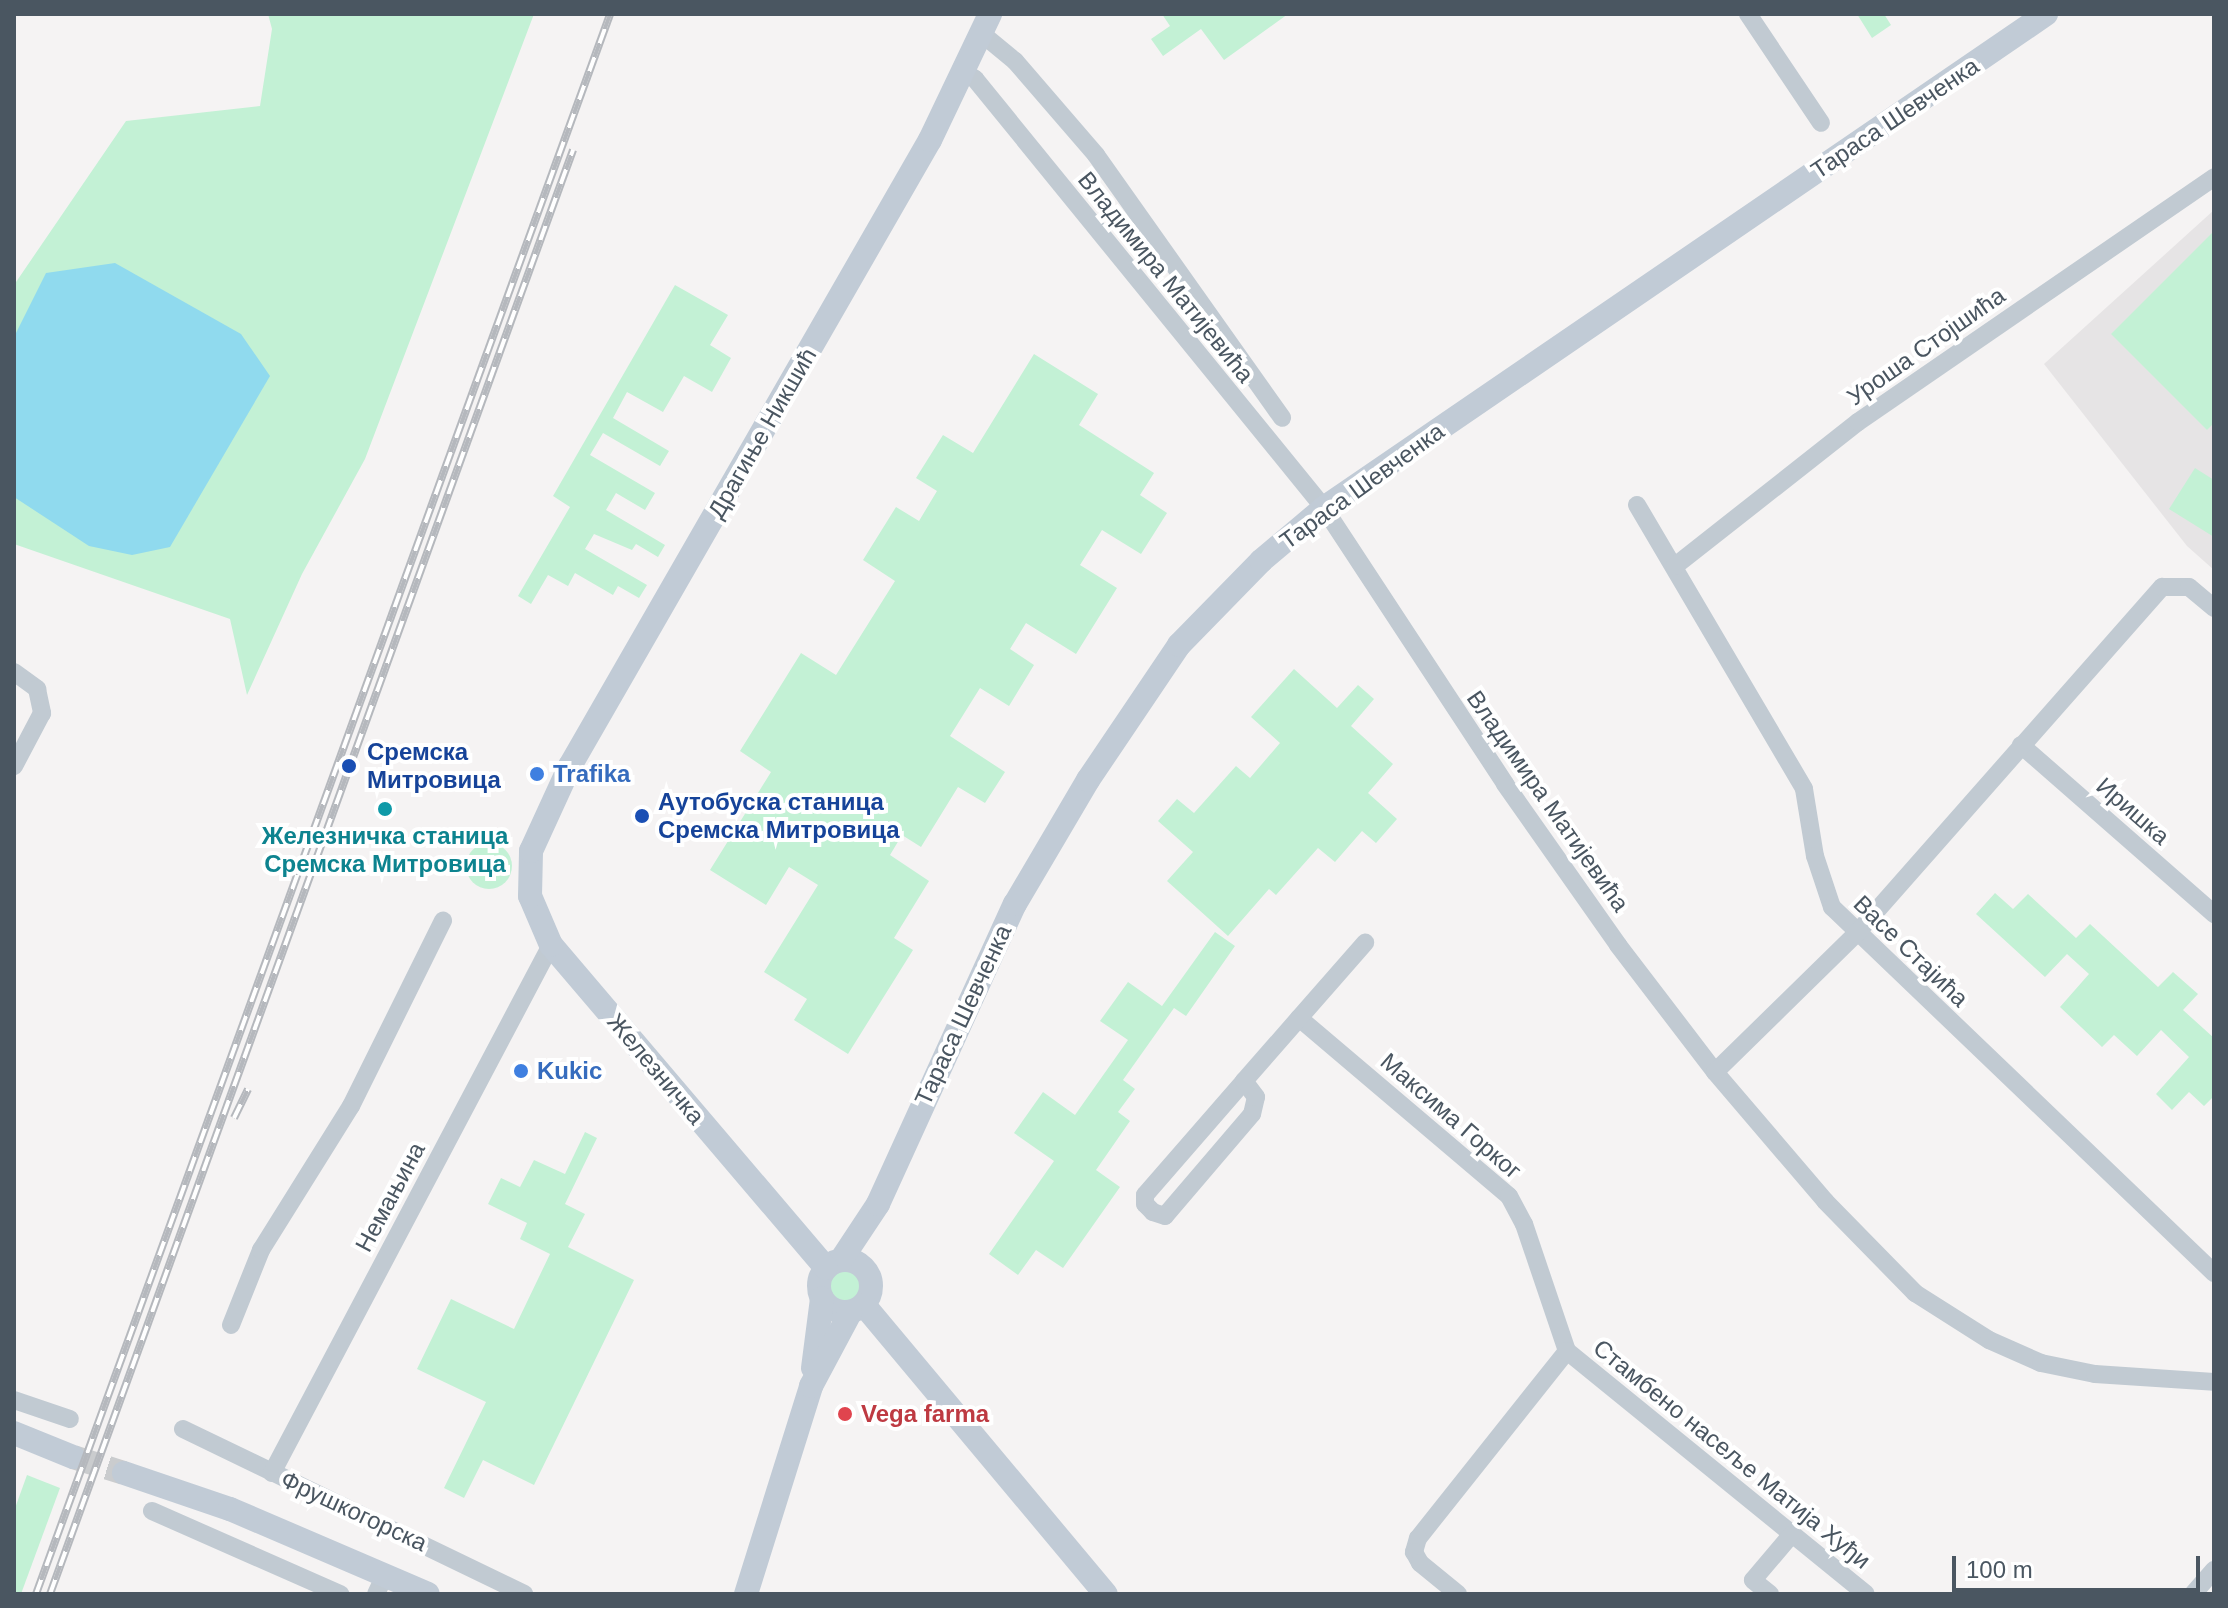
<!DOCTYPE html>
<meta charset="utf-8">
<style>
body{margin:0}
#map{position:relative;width:2228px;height:1608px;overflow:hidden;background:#f5f3f3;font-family:Helvetica,sans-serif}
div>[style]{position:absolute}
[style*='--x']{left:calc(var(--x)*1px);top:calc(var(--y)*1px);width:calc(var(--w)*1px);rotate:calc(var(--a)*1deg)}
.education>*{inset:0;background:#e6e4e5}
.green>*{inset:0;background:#c3f1d5}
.round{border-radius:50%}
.water>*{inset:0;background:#90daee}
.secondary-tunnel>*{height:24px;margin-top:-12px;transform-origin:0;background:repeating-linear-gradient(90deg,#caccce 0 24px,transparent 0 36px)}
.street>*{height:18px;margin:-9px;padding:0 9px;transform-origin:9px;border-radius:9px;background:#c1cad2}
.secondary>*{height:24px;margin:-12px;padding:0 12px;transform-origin:12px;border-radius:12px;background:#c1cbd6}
.secondary>.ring{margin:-12px;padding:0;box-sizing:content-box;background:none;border:24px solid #c1cbd6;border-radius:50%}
.rail>*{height:8px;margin-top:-4px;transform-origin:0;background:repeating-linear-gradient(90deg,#fff 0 15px,#b5b8bd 0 30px);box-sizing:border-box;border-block:2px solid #b5b8bd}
.dots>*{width:22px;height:22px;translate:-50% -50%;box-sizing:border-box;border:4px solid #fff;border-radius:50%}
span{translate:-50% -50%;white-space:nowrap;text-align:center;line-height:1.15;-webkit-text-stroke:8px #fff;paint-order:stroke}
.street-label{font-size:24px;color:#4a5661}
.transit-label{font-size:24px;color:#164399;font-weight:700}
.left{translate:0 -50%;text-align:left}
.shop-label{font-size:24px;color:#366cbe;font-weight:700}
.culture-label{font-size:24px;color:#0d838f;font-weight:700}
.health-label{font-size:24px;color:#be3a42;font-weight:700}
.frame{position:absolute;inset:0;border:16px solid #4a5661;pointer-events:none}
.scale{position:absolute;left:1952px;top:1556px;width:248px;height:36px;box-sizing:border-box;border:4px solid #4a5661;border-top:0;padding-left:10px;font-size:24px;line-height:28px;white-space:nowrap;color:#4a5661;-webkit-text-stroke:6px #fff;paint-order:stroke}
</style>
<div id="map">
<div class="education">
<i style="clip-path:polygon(2214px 210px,2214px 570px,2187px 546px,2044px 364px)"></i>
</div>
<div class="green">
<i style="clip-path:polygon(268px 14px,534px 14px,365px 459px,302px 574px,247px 695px,230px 619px,14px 544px,14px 285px,126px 121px,260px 106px,272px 29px)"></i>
<i style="clip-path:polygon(1162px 14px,1288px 14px,1224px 60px,1201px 29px,1163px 56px,1151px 39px,1170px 26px)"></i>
<i style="clip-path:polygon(1857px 14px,1884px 14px,1891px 25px,1872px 38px)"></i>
<i style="clip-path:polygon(2214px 231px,2214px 423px,2207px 430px,2111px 334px)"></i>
<i style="clip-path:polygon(675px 285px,728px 315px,710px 345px,731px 358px,712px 392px,684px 376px,663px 412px,627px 392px,613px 418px,669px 451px,660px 466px,603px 433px,590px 455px,655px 493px,645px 510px,616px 493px,606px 510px,665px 545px,658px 557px,636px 544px,632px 550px,594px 534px,585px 549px,647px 585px,639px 598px,618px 586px,613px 595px,575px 573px,568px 586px,548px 575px,531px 604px,518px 596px,570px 507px,553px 496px)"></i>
<i style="clip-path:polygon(1034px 354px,1098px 394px,1079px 425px,1154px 473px,1140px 495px,1167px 513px,1141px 554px,1102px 530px,1080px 565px,1117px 588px,1076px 654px,1026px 623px,1010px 649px,1034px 665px,1009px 706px,980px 688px,950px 736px,1005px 772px,985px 803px,958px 787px,921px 847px,902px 835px,890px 855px,929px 881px,894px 938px,913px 950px,848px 1054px,794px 1020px,807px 999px,764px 972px,818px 885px,789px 867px,766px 905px,710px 870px,771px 772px,740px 751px,801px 653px,836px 675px,895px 581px,863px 560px,896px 507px,919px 521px,937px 491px,916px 478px,943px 435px,973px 453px)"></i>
<i style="clip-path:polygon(2195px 468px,2214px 480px,2214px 537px,2169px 509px)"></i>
<i style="clip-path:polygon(1294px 669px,1337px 708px,1358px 685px,1374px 699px,1351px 726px,1393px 764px,1368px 793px,1397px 819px,1376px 843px,1362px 831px,1335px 862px,1318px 848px,1276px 895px,1269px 889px,1228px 936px,1167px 881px,1193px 852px,1158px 821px,1177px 799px,1194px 813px,1236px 766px,1250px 778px,1280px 743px,1251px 717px)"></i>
<i class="round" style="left:466px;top:843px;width:46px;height:46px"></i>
<i style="clip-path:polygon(1995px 893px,2013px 909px,2028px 894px,2076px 938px,2090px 924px,2158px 987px,2173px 972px,2198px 994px,2183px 1010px,2214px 1038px,2214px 1096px,2204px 1106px,2189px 1092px,2172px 1110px,2156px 1094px,2189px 1057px,2161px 1030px,2137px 1056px,2114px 1035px,2102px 1047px,2060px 1007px,2089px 974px,2067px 954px,2045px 977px,1976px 914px)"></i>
<i style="clip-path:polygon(1215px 932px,1235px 946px,1186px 1016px,1174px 1008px,1123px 1080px,1135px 1089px,1118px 1112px,1130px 1121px,1096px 1170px,1120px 1187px,1063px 1268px,1036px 1250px,1018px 1275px,989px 1254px,1054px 1161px,1014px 1133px,1043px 1092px,1075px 1115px,1128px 1040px,1100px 1021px,1128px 982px,1162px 1006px)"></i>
<i style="clip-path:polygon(585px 1132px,597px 1138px,565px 1204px,585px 1214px,568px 1247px,634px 1280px,534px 1485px,483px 1460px,464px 1498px,444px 1488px,486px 1402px,417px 1369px,451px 1299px,514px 1329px,550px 1254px,520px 1239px,527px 1223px,488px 1204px,501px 1178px,520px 1187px,534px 1160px,565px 1174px)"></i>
<i class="round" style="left:830px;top:1270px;width:32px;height:32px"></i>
<i style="clip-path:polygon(27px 1475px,60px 1488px,21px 1594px,14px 1594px,14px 1511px)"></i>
</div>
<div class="water">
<i style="clip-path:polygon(115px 263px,241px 334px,270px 376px,170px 547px,132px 555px,89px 546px,14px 497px,14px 337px,46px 273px)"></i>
</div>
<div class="secondary-tunnel">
<i style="--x:73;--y:1457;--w:53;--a:17.4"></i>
</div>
<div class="street">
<i style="--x:1748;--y:14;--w:131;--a:56.2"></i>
<i style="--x:981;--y:33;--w:44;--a:39.5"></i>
<i style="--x:1015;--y:61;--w:124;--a:49.2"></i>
<i style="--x:1096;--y:155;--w:322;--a:54.7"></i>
<i style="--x:964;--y:72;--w:13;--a:32"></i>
<i style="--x:975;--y:79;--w:553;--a:50.87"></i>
<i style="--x:1324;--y:508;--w:330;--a:56.7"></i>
<i style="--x:1505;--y:784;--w:197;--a:54.9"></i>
<i style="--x:1618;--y:945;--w:160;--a:52.6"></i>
<i style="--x:1715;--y:1072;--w:170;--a:49.5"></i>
<i style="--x:1825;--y:1201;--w:129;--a:45.6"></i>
<i style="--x:1915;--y:1293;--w:88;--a:32.4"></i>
<i style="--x:1989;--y:1340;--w:57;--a:23.9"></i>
<i style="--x:2041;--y:1363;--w:55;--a:11.5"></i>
<i style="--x:2095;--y:1374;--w:119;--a:3.8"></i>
<i style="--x:1637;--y:505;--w:329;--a:59.5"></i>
<i style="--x:1804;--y:789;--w:68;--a:80.7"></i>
<i style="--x:1815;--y:856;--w:54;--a:71.6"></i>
<i style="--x:1832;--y:907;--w:529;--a:43.77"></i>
<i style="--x:1675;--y:566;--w:233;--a:-38.2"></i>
<i style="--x:1858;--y:422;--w:432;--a:-34.5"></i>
<i style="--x:14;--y:672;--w:29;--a:36"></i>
<i style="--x:37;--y:689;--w:25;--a:78"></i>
<i style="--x:42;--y:713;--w:60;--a:117.8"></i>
<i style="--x:2021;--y:745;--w:257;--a:41.2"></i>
<i style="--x:1299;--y:1018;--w:275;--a:40.3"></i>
<i style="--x:1509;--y:1196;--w:32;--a:62"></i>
<i style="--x:1524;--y:1224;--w:134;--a:71.3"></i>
<i style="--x:1567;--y:1351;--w:239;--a:128.5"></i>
<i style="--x:1418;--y:1538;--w:15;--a:106"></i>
<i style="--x:1414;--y:1552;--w:13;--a:61"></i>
<i style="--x:1420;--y:1563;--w:49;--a:39.2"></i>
<i style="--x:1715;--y:1072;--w:197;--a:-44.4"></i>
<i style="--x:1856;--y:934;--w:463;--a:-48.6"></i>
<i style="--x:2162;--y:587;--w:27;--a:0"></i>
<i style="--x:2189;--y:587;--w:33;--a:40"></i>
<i style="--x:1244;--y:1081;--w:20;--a:53"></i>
<i style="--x:1256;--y:1097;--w:17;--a:103"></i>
<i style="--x:1252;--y:1114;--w:134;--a:130.5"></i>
<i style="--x:1165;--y:1216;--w:13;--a:-162"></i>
<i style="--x:1153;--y:1212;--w:11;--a:-135"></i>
<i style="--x:1145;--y:1204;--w:9;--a:-90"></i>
<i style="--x:1145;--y:1195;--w:151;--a:-49"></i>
<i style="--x:1244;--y:1081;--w:184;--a:-48.8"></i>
<i style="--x:231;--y:1325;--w:81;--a:-68.2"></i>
<i style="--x:261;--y:1250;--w:170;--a:-58"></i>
<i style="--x:351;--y:1106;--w:207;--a:-63.6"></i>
<i style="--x:1567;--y:1351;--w:385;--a:39.1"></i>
<i style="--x:14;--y:1400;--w:59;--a:18.7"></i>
<i style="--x:183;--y:1429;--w:379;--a:25.8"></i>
<i style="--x:272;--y:1473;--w:597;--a:-62.15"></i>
<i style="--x:152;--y:1511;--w:206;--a:23.8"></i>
<i style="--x:376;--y:1594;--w:21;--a:-65"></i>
<i style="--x:1770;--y:1594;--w:22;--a:-141"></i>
<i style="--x:1753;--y:1580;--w:60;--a:-49.7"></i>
<i style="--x:2193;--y:1594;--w:32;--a:-49"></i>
</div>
<div class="secondary">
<i class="ring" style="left:819px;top:1260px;width:28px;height:28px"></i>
<i style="--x:841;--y:1260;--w:67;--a:-56.5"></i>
<i style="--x:878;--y:1204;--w:330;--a:-65.5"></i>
<i style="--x:1015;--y:904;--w:144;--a:-59.5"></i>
<i style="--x:1088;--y:780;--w:163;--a:-56"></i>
<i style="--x:1179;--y:645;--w:117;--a:-45.7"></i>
<i style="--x:1261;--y:561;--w:82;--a:-40.1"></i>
<i style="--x:1324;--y:508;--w:875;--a:-34.38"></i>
<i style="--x:826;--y:1268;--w:424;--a:-130.4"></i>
<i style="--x:551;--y:945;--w:53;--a:-113.2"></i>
<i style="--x:530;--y:896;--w:45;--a:-88.7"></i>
<i style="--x:531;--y:851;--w:94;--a:-65.4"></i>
<i style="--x:570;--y:766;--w:722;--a:-60.1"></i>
<i style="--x:930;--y:140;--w:140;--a:-64.5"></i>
<i style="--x:864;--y:1305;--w:377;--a:50.1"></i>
<i style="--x:813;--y:1368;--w:70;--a:-82.6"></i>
<i style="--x:14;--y:1433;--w:64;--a:22.1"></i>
<i style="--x:124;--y:1473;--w:112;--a:18.8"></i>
<i style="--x:230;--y:1509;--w:215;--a:23.2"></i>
<i style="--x:746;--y:1594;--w:218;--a:-72.6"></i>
<i style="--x:811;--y:1386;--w:83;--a:-61.9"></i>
</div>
<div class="rail">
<i style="--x:234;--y:1118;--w:32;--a:-64"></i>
<i style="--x:36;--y:1594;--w:1681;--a:-70.03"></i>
<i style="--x:50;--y:1594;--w:1536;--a:-70.09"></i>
</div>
<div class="dots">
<i style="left:349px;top:766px;background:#1a4fb4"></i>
<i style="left:537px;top:774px;background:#3f7fe0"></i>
<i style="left:385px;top:809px;background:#0f9aa8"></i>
<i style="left:642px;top:816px;background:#1a4fb4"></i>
<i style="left:521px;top:1071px;background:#3f7fe0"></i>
<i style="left:845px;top:1414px;background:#e0444e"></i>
</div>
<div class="street-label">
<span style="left:1895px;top:118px;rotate:-34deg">Тараса Шевченка</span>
<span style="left:1166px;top:277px;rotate:51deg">Владимира Матијевића</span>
<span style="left:1926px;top:346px;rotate:-35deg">Уроша Стојшића</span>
<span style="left:762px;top:433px;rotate:-60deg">Драгиње Никшић</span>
<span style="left:1362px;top:486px;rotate:-36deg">Тараса Шевченка</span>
<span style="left:1548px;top:801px;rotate:55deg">Владимира Матијевића</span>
<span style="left:2133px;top:811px;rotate:41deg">Иришка</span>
<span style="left:1911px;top:951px;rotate:44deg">Васе Стајића</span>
<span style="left:963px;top:1015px;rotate:-65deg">Тараса Шевченка</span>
<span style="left:656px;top:1069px;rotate:50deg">Железничка</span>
<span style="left:1451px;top:1116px;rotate:41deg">Максима Горког</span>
<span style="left:390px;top:1197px;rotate:-62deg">Немањина</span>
<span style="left:1732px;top:1454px;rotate:39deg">Стамбено насеље Матија Хуђи</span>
<span style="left:354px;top:1511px;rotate:25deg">Фрушкогорска</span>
</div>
<div class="transit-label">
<span class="left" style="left:367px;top:766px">Сремска<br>Митровица</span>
<span class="left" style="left:658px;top:816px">Аутобуска станица<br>Сремска Митровица</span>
</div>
<div class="shop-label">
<span class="left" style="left:553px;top:774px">Trafika</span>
<span class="left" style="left:537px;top:1071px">Kukic</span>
</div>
<div class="culture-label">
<span style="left:385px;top:850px">Железничка станица<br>Сремска Митровица</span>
</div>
<div class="health-label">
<span class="left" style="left:861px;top:1414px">Vega farma</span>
</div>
<div class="frame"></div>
<div class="scale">100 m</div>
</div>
